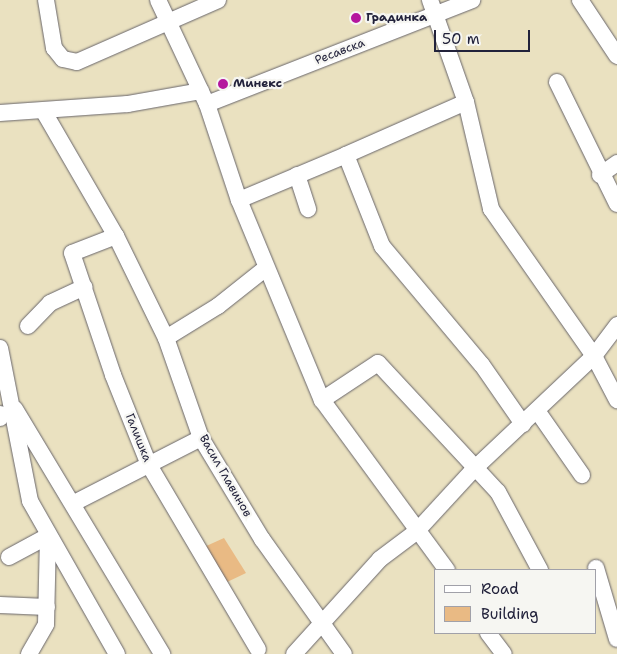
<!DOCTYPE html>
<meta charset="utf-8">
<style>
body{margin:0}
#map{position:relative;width:617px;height:654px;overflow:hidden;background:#eae1c0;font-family:"Shantell Sans",sans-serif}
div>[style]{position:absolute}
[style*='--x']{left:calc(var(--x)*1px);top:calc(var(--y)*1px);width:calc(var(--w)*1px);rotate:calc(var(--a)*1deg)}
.building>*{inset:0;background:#e9ba84}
.roads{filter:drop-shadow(0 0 1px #68656a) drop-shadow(0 0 1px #68656a)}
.minor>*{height:16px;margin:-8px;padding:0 8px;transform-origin:8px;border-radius:8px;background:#fff}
.dots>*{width:14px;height:14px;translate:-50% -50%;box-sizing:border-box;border:2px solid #f6f6f2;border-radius:50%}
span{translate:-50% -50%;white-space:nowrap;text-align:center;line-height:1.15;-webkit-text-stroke:4.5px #f6f6f2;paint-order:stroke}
.poi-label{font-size:12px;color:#22223b;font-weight:700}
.left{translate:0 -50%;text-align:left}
.street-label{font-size:12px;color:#22223b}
.legend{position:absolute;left:434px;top:569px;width:162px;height:65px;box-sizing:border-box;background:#f6f6f2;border:1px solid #a1a1a9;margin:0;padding:6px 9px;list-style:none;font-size:15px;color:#22223b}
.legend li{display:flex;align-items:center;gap:10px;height:25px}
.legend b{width:25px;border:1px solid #a1a1a9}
.scale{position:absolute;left:434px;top:30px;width:96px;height:22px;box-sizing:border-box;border:2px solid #22223b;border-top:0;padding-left:6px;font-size:15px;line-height:18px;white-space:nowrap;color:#22223b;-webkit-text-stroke:4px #f6f6f2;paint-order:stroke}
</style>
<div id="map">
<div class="building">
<i style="clip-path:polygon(224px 538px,246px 573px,223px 584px,204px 547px)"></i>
</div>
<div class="roads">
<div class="minor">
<i style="--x:46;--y:0;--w:49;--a:80.5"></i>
<i style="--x:54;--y:48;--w:14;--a:51"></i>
<i style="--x:63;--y:59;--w:14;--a:12"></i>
<i style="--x:77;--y:62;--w:154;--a:-23.7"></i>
<i style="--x:158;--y:0;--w:115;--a:64.8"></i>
<i style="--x:207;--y:104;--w:101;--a:71.6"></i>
<i style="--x:239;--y:200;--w:217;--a:67.5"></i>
<i style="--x:322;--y:400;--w:211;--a:53.7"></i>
<i style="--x:430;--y:0;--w:108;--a:70.6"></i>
<i style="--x:466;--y:102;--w:110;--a:76.8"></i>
<i style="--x:491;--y:209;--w:179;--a:55"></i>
<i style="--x:594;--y:356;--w:50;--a:62.4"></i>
<i style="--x:580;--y:0;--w:67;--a:56.5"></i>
<i style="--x:557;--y:82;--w:136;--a:63.8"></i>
<i style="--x:466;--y:102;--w:131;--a:156.2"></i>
<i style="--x:346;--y:155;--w:98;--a:68.4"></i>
<i style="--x:382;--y:246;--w:155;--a:50"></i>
<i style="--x:482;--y:365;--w:72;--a:55.2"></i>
<i style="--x:207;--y:104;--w:285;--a:-21.4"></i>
<i style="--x:44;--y:112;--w:143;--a:59.9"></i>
<i style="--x:116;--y:236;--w:114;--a:63.9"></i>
<i style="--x:166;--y:338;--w:106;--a:70.7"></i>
<i style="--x:201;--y:438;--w:118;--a:58.9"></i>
<i style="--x:262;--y:539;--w:141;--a:54.5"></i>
<i style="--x:0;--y:113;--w:128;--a:-4"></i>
<i style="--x:128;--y:104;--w:74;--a:-10.1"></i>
<i style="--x:297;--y:175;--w:36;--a:72"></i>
<i style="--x:600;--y:175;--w:21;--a:-35"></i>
<i style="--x:239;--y:200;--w:116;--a:-22.8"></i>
<i style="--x:116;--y:236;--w:47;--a:158.9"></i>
<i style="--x:72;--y:253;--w:129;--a:71.4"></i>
<i style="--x:113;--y:375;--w:97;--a:68.2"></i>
<i style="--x:149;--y:465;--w:214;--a:59.4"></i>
<i style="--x:28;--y:326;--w:32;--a:-46"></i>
<i style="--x:50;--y:303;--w:38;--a:-25"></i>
<i style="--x:166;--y:338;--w:61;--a:-31.6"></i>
<i style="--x:218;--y:306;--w:61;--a:-38.4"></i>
<i style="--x:0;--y:348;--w:156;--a:78.9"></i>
<i style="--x:30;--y:501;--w:176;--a:60.4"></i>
<i style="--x:322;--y:400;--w:67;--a:-33.5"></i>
<i style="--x:378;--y:363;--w:176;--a:47.1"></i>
<i style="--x:498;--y:492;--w:89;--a:61.7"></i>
<i style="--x:15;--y:409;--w:286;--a:59"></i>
<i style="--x:538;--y:412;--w:77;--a:55.1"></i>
<i style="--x:0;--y:414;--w:4;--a:90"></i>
<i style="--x:74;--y:503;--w:143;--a:-27.1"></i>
<i style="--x:9;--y:557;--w:44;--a:-28.3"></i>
<i style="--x:596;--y:568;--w:74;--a:73.5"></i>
<i style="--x:0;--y:605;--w:47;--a:2.4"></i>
<i style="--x:488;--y:633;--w:26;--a:53"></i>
<i style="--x:29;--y:654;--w:34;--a:-60"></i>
<i style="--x:46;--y:624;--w:86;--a:-88.7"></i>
<i style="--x:294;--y:654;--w:128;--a:-47.8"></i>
<i style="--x:380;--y:559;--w:45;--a:-36.9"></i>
<i style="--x:416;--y:532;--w:86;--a:-47.4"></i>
<i style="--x:474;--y:469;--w:165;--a:-43.3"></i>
<i style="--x:594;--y:356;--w:39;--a:-53"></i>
</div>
</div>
<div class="dots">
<i style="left:356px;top:18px;background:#b5179e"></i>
<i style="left:223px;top:84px;background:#b5179e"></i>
</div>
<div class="poi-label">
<span class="left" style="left:366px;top:18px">Градинка</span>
<span class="left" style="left:233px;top:84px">Минекс</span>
</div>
<div class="street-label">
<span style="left:340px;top:52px;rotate:-21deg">Ресавска</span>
<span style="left:138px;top:438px;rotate:68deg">Галишка</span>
<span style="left:225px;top:476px;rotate:60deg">Васил Главинов</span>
</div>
<ul class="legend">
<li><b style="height:6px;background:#fff"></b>Road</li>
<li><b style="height:14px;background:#e9ba84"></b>Building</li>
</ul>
<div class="scale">50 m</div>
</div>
